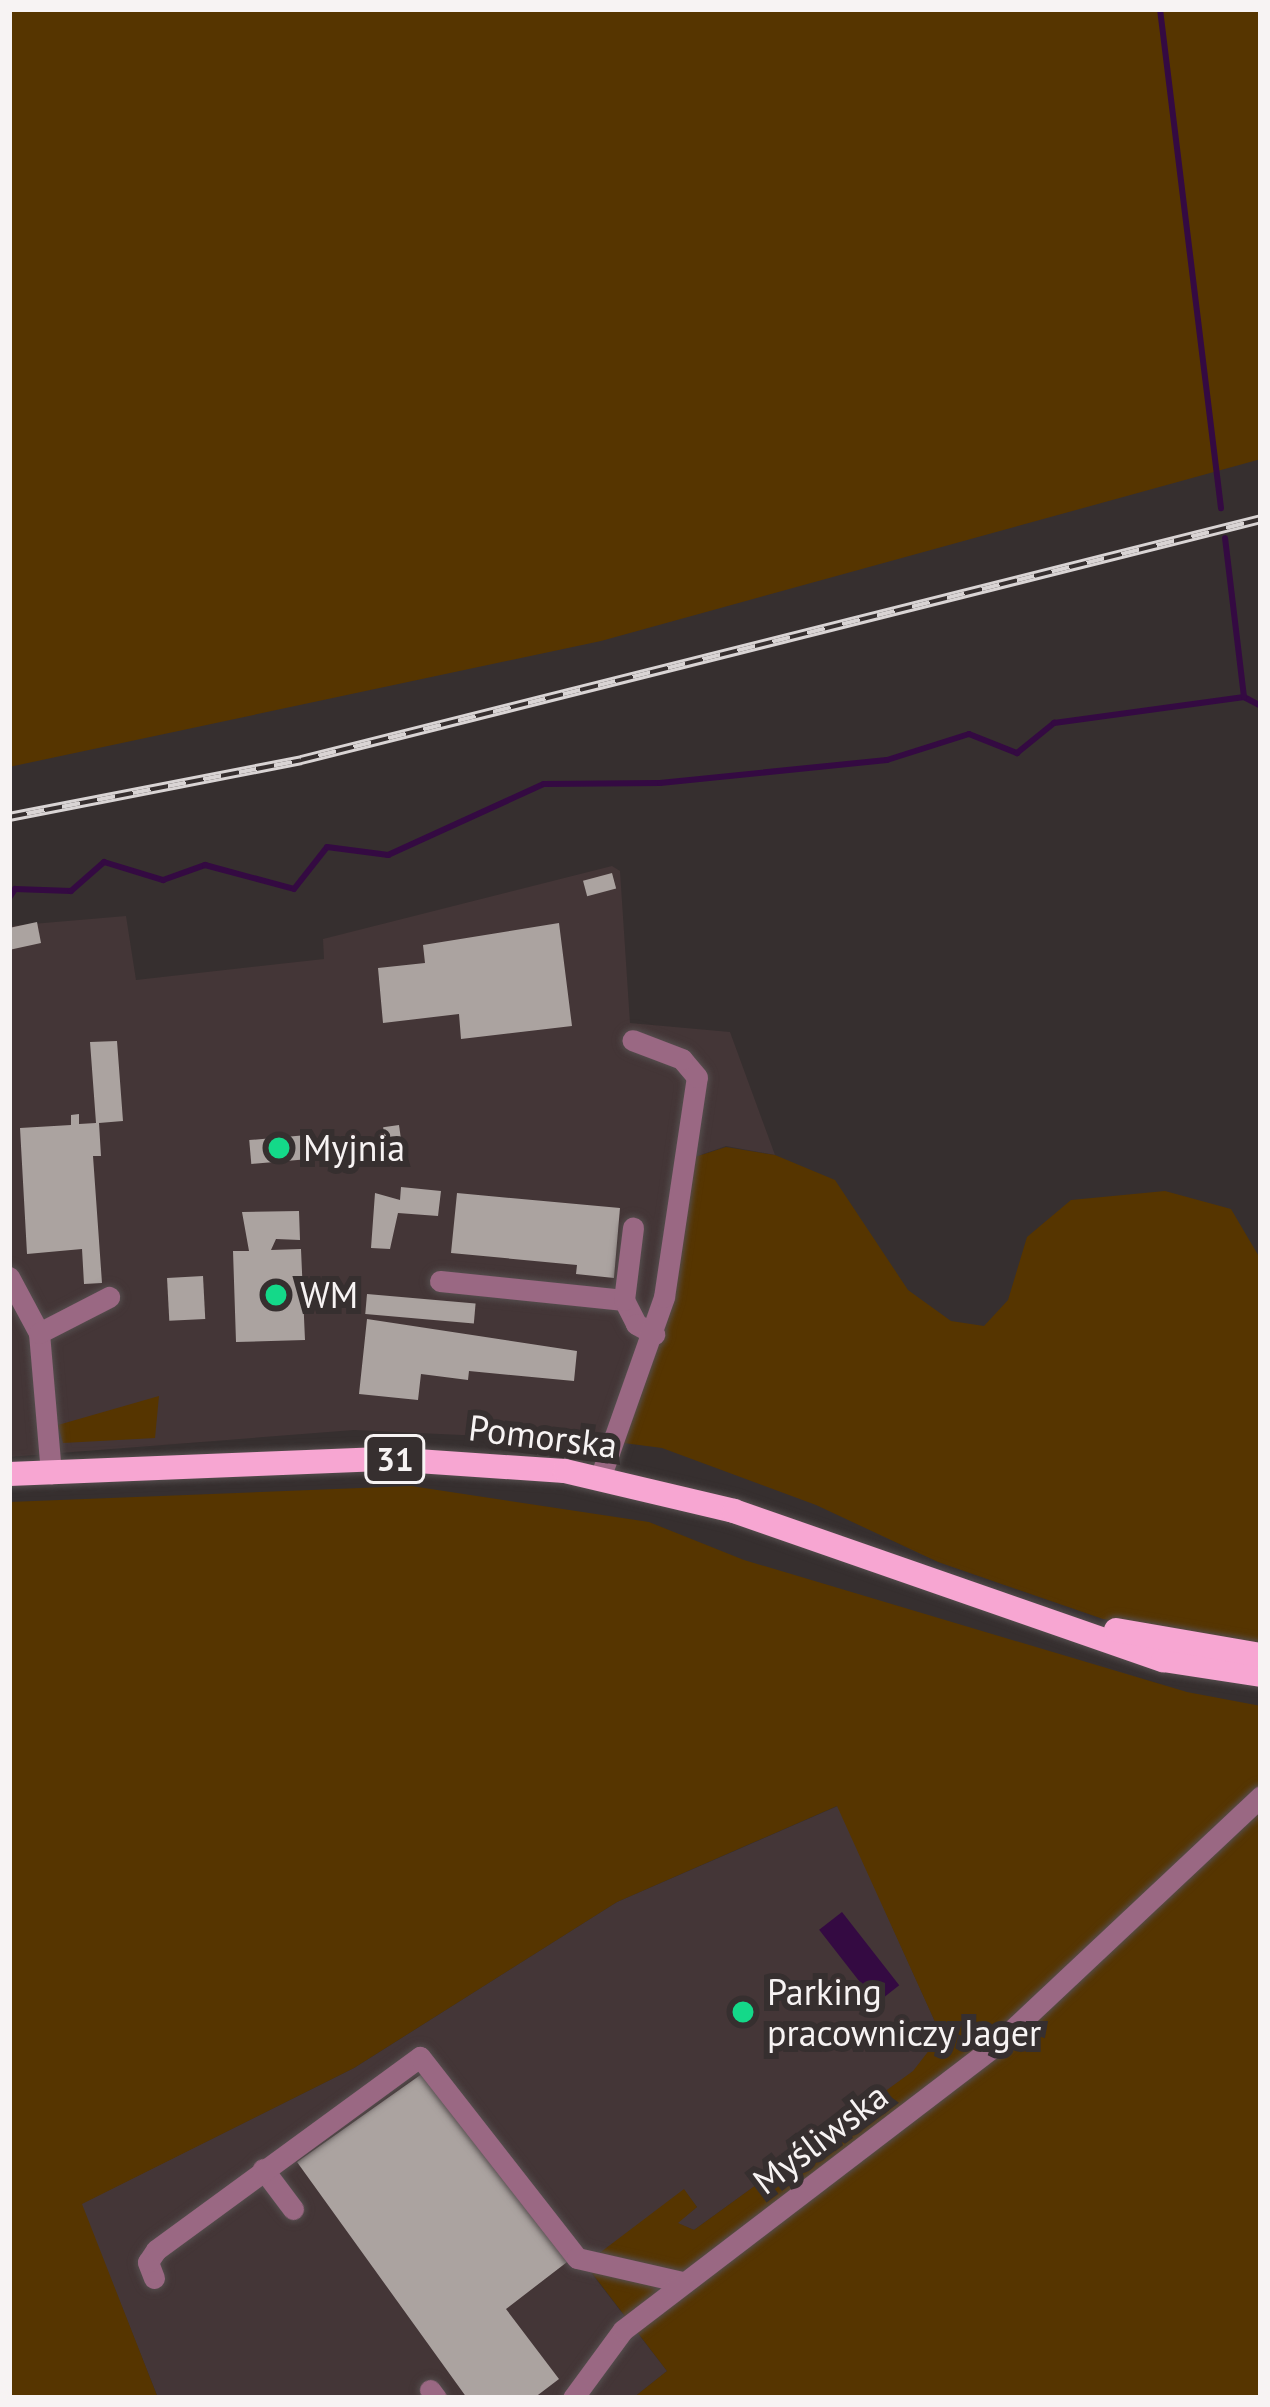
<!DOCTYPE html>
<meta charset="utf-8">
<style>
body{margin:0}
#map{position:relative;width:1270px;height:2407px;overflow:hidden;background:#362f2f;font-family:"PT Sans",sans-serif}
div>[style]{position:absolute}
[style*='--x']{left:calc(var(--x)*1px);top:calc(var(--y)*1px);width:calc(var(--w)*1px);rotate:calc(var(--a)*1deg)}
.built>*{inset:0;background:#443637}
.green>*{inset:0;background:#563500}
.water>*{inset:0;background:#340a42;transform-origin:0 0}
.stream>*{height:6px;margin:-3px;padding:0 3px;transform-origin:3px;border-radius:3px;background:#340a42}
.building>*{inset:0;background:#aba3a0;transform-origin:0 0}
.roads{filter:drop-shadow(0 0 3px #554e4e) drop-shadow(0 0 3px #554e4e)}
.minor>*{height:21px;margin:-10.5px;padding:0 10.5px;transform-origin:10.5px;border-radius:10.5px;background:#9a6883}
.major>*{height:24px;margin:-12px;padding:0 12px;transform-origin:12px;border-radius:12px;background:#f7a6d2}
.rail>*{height:10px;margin-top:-5px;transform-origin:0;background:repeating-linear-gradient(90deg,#362f2f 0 18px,#d9d4d4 0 36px);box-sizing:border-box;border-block:3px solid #d9d4d4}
.dots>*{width:33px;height:33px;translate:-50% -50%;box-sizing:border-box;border:6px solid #362f2f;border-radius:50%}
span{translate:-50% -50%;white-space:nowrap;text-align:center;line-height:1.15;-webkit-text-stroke:12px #362f2f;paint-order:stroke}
.shield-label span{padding:3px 9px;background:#362f2f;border:3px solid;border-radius:9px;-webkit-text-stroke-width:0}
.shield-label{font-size:33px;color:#f7f3f3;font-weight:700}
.poi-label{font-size:36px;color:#f7f3f3}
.left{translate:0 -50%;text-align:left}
.street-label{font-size:36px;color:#f7f3f3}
.frame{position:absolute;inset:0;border:12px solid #f7f3f3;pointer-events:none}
</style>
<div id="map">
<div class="built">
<i style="clip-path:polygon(612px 866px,620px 871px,630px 1023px,730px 1032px,775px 1155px,726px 1146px,692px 1158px,673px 1294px,616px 1442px,354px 1430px,9px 1457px,9px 926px,126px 916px,136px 980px,324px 959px,323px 939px)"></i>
<i style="clip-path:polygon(838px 1806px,941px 2035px,914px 2071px,694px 2230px,677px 2223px,697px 2207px,684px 2190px,585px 2265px,667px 2371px,633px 2398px,158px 2398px,81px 2204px,354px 2068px,617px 1902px)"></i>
</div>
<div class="green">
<i style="clip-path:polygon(9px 9px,1261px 9px,1261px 459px,601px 641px,9px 767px)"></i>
<i style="clip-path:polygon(726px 1147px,775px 1155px,835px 1180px,908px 1290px,951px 1321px,984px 1326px,1008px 1300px,1027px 1237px,1071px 1200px,1165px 1191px,1231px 1209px,1261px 1260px,1261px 1644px,1103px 1619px,938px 1562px,816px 1505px,662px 1448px,616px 1442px,673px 1294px,692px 1158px)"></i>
<i style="clip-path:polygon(159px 1396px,155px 1438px,63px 1443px,58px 1425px)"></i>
<i style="clip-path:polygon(411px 1486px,649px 1522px,744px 1560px,1187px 1692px,1261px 1706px,1261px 2398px,633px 2398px,667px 2371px,585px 2264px,684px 2189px,697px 2207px,678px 2223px,694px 2230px,913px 2071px,941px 2035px,837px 1806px,617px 1902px,354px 2068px,82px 2204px,158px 2398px,9px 2398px,9px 1502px)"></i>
</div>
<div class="water">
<i style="left:842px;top:1912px;width:93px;height:29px;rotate:52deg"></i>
</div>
<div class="stream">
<i style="--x:1160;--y:9;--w:503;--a:83.03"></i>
<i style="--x:1244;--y:697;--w:19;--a:28"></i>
<i style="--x:9;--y:898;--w:11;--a:-56"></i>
<i style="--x:15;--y:889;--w:56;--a:2"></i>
<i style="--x:71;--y:891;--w:44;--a:-41.3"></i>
<i style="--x:104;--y:862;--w:62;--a:17"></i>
<i style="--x:163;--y:880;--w:45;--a:-19.7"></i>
<i style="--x:205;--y:865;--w:92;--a:15.1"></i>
<i style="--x:294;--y:889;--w:53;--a:-51.8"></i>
<i style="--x:327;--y:847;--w:62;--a:7.5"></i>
<i style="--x:388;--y:855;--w:171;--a:-24.5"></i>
<i style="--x:544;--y:784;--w:116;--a:-0.5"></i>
<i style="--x:660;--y:783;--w:228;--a:-5.8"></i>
<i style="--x:887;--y:760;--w:86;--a:-17.6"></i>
<i style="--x:969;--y:734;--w:52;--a:21.6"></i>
<i style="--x:1017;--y:753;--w:48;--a:-39"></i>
<i style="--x:1054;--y:723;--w:192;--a:-7.8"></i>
<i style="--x:1244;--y:697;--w:160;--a:-96.8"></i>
</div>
<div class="building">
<i style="left:612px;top:873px;width:16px;height:30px;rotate:75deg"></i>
<i style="clip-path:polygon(37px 922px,41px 943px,9px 950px,9px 928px)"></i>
<i style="clip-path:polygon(559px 923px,572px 1026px,461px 1039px,459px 1014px,383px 1023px,378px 968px,425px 963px,423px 945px)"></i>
<i style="clip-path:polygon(117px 1041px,123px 1121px,99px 1123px,101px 1156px,93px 1156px,102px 1283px,84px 1284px,82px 1249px,27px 1254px,20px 1128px,71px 1125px,71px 1115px,79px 1114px,79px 1124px,96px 1123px,90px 1042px)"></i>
<i style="left:399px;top:1125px;width:29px;height:16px;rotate:82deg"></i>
<i style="left:307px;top:1135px;width:24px;height:58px;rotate:85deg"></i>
<i style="clip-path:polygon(401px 1187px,441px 1191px,438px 1216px,398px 1213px,390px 1249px,371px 1248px,375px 1193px,400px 1200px)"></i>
<i style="clip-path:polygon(457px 1193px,620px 1208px,614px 1278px,576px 1274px,577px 1265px,451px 1253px)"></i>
<i style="clip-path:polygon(299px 1211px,300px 1240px,276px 1239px,271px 1250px,301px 1249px,305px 1340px,236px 1342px,233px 1251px,249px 1251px,242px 1212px)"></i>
<i style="left:203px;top:1276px;width:43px;height:36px;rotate:87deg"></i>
<i style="left:367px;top:1294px;width:109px;height:20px;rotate:5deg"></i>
<i style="clip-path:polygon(367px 1319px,577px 1351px,574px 1381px,469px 1371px,468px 1380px,421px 1374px,418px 1400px,359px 1394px)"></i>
<i style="clip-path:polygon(426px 2071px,571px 2259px,506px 2309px,559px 2379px,534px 2398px,467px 2398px,297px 2162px)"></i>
</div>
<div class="roads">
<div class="minor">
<i style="--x:9;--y:1277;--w:64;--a:61.8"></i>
<i style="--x:39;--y:1333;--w:141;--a:85.1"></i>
<i style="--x:440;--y:1281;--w:185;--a:5.9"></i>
<i style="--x:624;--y:1300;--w:27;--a:63"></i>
<i style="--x:636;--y:1324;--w:21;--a:29"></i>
<i style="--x:624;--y:1300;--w:73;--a:-82.9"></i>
<i style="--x:39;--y:1333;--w:79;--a:-27.2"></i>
<i style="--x:600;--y:1478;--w:192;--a:-70.5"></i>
<i style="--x:664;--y:1297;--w:222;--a:-81.5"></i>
<i style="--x:697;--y:1077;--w:23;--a:-130"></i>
<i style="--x:682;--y:1059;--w:53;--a:-159.2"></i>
<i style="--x:263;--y:2169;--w:50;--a:53.1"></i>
<i style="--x:154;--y:2278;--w:17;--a:-111"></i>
<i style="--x:148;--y:2262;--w:14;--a:-56"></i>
<i style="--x:156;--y:2250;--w:327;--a:-36.2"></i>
<i style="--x:420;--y:2057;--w:255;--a:52"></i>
<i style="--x:577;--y:2258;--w:109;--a:12.8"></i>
<i style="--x:430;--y:2390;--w:10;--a:53"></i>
<i style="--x:573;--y:2398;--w:84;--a:-53.7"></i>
<i style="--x:623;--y:2330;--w:468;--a:-37.4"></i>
<i style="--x:995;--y:2046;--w:365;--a:-43.2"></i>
</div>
<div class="major">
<i style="--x:9;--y:1474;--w:379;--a:-2.3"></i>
<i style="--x:388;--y:1459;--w:177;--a:3.9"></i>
<i style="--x:565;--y:1471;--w:174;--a:13.3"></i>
<i style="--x:734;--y:1511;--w:454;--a:19.2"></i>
<i style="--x:1163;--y:1660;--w:99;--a:8.7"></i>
<i style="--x:1116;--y:1630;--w:147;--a:9.8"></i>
</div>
</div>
<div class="rail">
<i style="--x:9;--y:817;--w:298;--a:-11"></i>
<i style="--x:301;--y:760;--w:990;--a:-14.09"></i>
</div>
<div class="dots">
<i style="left:279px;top:1148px;background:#14d989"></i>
<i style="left:276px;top:1295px;background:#14d989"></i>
<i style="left:743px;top:2012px;background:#14d989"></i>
</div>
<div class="shield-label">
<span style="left:395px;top:1459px">31</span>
</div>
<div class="poi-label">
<span class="left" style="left:303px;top:1148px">Myjnia</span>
<span class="left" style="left:300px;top:1295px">WM</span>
<span class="left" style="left:767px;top:2012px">Parking<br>pracowniczy Jager</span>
</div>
<div class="street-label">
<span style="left:543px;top:1436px;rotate:7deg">Pomorska</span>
<span style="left:820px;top:2138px;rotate:-37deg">Myśliwska</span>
</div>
<div class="frame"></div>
</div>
